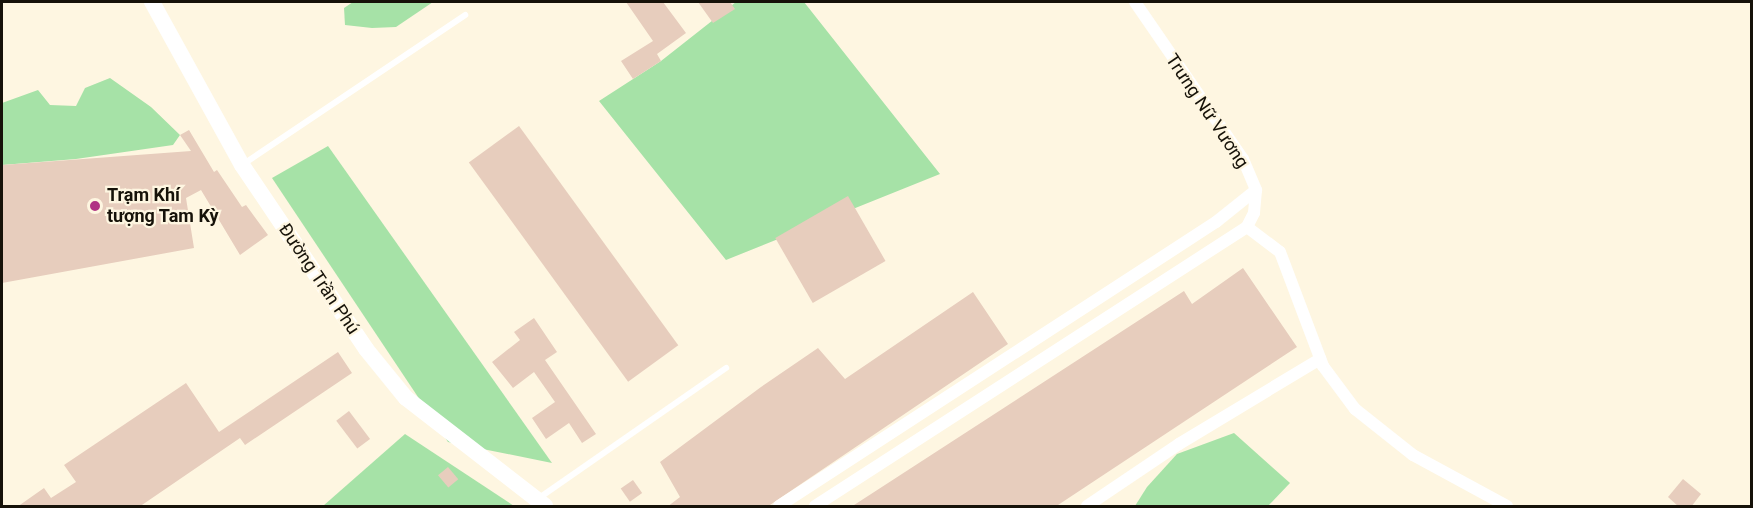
<!DOCTYPE html>
<meta charset="utf-8">
<style>
body{margin:0}
#map{position:relative;width:1753px;height:508px;overflow:hidden;background:#fef6e1;font-family:Roboto,sans-serif}
div>[style]{position:absolute}
[style*='--x']{left:calc(var(--x)*1px);top:calc(var(--y)*1px);width:calc(var(--w)*1px);rotate:calc(var(--a)*1deg)}
.green>*{inset:0;background:#a6e2a7}
.building>*{inset:0;background:#e7cdbd;transform-origin:0 0}
.lane>*{height:6px;margin:-3px;padding:0 3px;transform-origin:3px;border-radius:3px;background:#fff}
.street>*{height:12px;margin:-6px;padding:0 6px;transform-origin:6px;border-radius:6px;background:#fff}
.secondary>*{height:16px;margin:-8px;padding:0 8px;transform-origin:8px;border-radius:8px;background:#fff}
.dots>*{width:16px;height:16px;translate:-50% -50%;box-sizing:border-box;border:3px solid #fef6e1;border-radius:50%}
span{translate:-50% -50%;white-space:nowrap;text-align:center;line-height:1.15;-webkit-text-stroke:4.5px #fef6e1;paint-order:stroke}
.street-label{font-size:18px;color:#161209}
.poi-label{font-size:18px;color:#161209;font-weight:700}
.left{translate:0 -50%;text-align:left}
.frame{position:absolute;inset:0;border:3px solid #161209;pointer-events:none}
</style>
<div id="map">
<div class="green">
<i style="clip-path:polygon(353px 2px,433px 2px,396px 27px,372px 28px,345px 25px,344px 8px)"></i>
<i style="clip-path:polygon(736px 2px,804px 2px,940px 174px,726px 260px,599px 101px,661px 61px)"></i>
<i style="clip-path:polygon(110px 78px,151px 107px,180px 135px,173px 145px,76px 159px,2px 165px,2px 103px,38px 90px,50px 105px,76px 106px,85px 88px)"></i>
<i style="clip-path:polygon(328px 146px,552px 463px,448px 442px,272px 178px)"></i>
<i style="clip-path:polygon(1234px 433px,1290px 483px,1268px 506px,1135px 506px,1147px 487px,1177px 454px)"></i>
<i style="clip-path:polygon(405px 434px,514px 506px,323px 506px)"></i>
</div>
<div class="building">
<i style="clip-path:polygon(626px 2px,663px 2px,686px 33px,657px 54px,661px 61px,633px 79px,621px 61px,653px 41px)"></i>
<i style="clip-path:polygon(698px 2px,730px 2px,735px 9px,713px 23px)"></i>
<i style="left:519px;top:126px;width:271px;height:62px;rotate:54deg"></i>
<i style="clip-path:polygon(189px 130px,214px 172px,217px 170px,242px 207px,246px 205px,268px 235px,240px 255px,201px 190px,186px 198px,194px 248px,2px 283px,2px 165px,191px 151px,180px 135px)"></i>
<i style="left:848px;top:196px;width:75px;height:84px;rotate:60deg"></i>
<i style="clip-path:polygon(1243px 268px,1297px 347px,1055px 507px,851px 507px,1184px 291px,1192px 304px)"></i>
<i style="clip-path:polygon(973px 292px,1008px 344px,767px 507px,667px 507px,680px 497px,660px 462px,761px 387px,818px 348px,845px 379px)"></i>
<i style="clip-path:polygon(534px 318px,557px 352px,545px 360px,596px 434px,582px 443px,569px 423px,546px 439px,532px 418px,555px 402px,534px 372px,513px 388px,492px 362px,520px 340px,514px 332px)"></i>
<i style="clip-path:polygon(338px 352px,352px 373px,245px 445px,240px 438px,139px 507px,17px 507px,44px 488px,51px 498px,76px 482px,64px 465px,186px 383px,219px 432px)"></i>
<i style="left:349px;top:411px;width:35px;height:16px;rotate:53deg"></i>
<i style="left:448px;top:467px;width:16px;height:13px;rotate:50deg"></i>
<i style="clip-path:polygon(1683px 479px,1701px 494px,1691px 507px,1679px 507px,1668px 497px)"></i>
<i style="left:633px;top:480px;width:16px;height:15px;rotate:55deg"></i>
</div>
<div class="lane">
<i style="--x:242;--y:165;--w:269;--a:-33.9"></i>
<i style="--x:539;--y:498;--w:228;--a:-34.8"></i>
</div>
<div class="street">
<i style="--x:1135;--y:2;--w:191;--a:55.5"></i>
<i style="--x:1243;--y:159;--w:34;--a:67"></i>
<i style="--x:1256;--y:190;--w:23;--a:95"></i>
<i style="--x:1254;--y:213;--w:16;--a:117"></i>
<i style="--x:1247;--y:227;--w:41;--a:37.1"></i>
<i style="--x:1280;--y:252;--w:122;--a:69.3"></i>
<i style="--x:1323;--y:366;--w:54;--a:53.3"></i>
<i style="--x:1355;--y:409;--w:74;--a:38.4"></i>
<i style="--x:1413;--y:455;--w:107;--a:28.5"></i>
<i style="--x:779;--y:506;--w:521;--a:-33.02"></i>
<i style="--x:1216;--y:222;--w:51;--a:-38.7"></i>
<i style="--x:815;--y:506;--w:514;--a:-32.86"></i>
<i style="--x:1087;--y:506;--w:111;--a:-34"></i>
<i style="--x:1179;--y:444;--w:165;--a:-31.1"></i>
</div>
<div class="secondary">
<i style="--x:152;--y:2;--w:186;--a:61.1"></i>
<i style="--x:242;--y:165;--w:222;--a:56"></i>
<i style="--x:366;--y:349;--w:63;--a:50.8"></i>
<i style="--x:406;--y:398;--w:176;--a:37.8"></i>
</div>
<div class="dots">
<i style="left:95px;top:206px;background:#b03384"></i>
</div>
<div class="street-label">
<span style="left:1207px;top:111px;rotate:56deg">Trưng Nữ Vương</span>
<span style="left:319px;top:279px;rotate:56deg">Đường Trần Phú</span>
</div>
<div class="poi-label">
<span class="left" style="left:107px;top:206px">Trạm Khí<br>tượng Tam Kỳ</span>
</div>
<div class="frame"></div>
</div>
